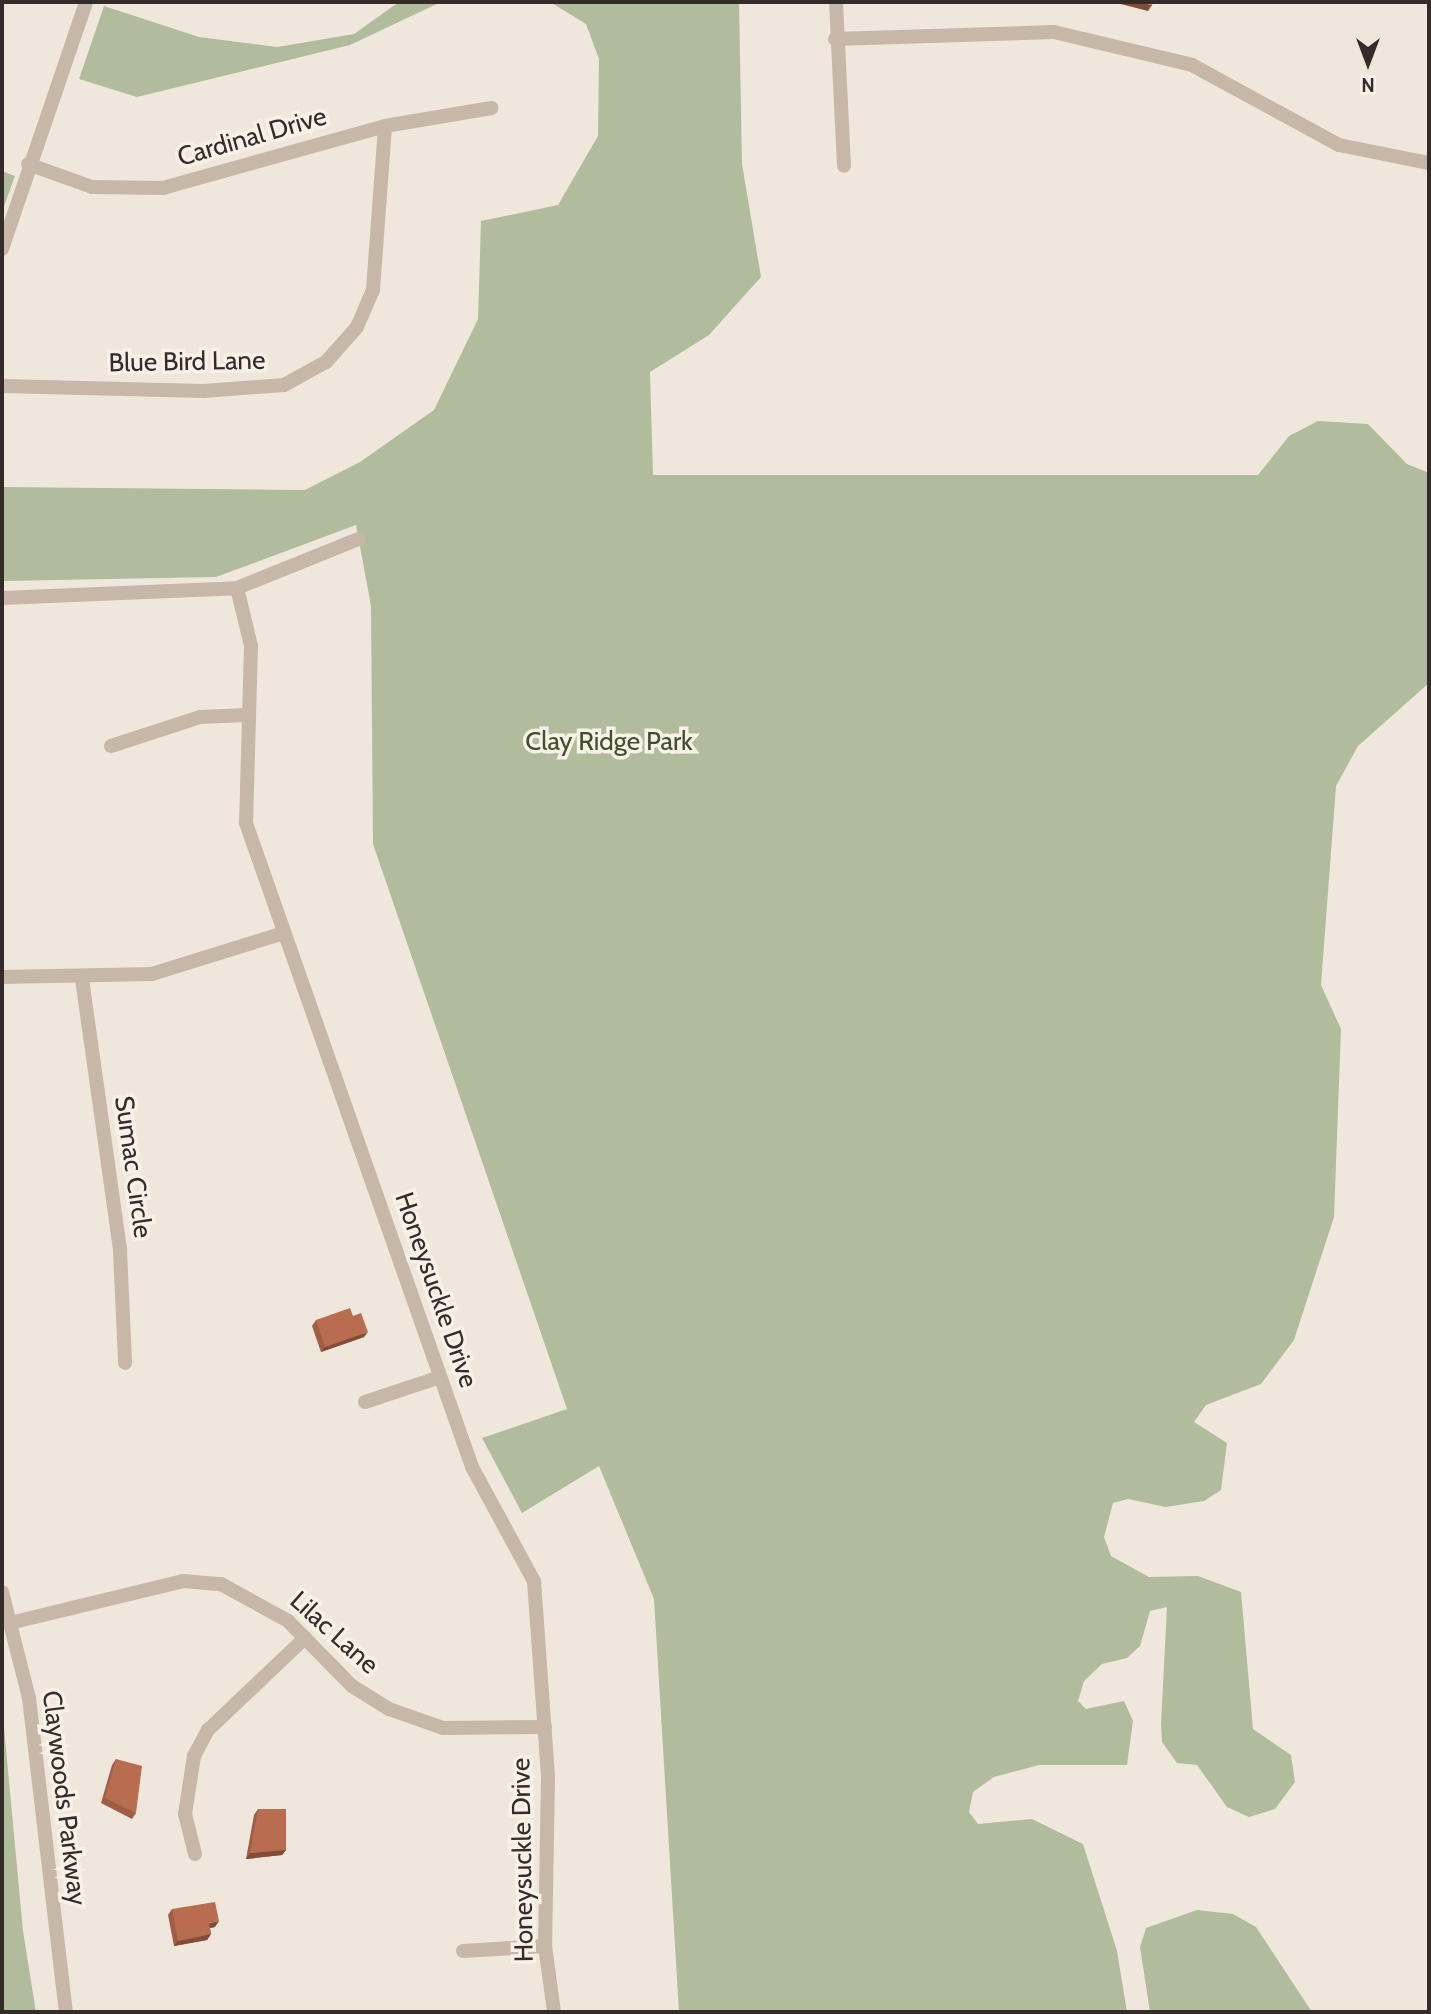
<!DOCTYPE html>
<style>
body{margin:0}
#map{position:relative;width:1431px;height:2014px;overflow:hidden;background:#efe7dc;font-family:Cabin,sans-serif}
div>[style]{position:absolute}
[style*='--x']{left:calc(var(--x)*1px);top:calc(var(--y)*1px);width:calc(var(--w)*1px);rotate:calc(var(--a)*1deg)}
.green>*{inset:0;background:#b1bc9d}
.street>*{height:14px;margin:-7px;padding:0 7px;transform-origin:7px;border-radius:7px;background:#c6b7a9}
.wall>*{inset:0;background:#9f5e45}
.shaded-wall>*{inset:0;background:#824c38}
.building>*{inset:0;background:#b96d50}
span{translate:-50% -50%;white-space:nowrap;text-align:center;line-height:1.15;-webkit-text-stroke:7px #f7f1e8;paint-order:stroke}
.street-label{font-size:26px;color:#342c28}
.park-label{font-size:26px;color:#424f2e}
.frame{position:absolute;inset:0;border:4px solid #342c28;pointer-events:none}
.north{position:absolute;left:1333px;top:28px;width:70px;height:70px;-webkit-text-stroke:5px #f7f1e8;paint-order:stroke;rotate:180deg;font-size:19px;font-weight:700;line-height:28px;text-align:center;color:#342c28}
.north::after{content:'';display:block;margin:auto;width:24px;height:32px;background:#342c28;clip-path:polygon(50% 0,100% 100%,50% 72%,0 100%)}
</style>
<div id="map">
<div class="green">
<i style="clip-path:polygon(399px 2px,441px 2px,350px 45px,137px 97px,79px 79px,104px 6px,199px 37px,277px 47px,354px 34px)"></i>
<i style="clip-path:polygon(550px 2px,739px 2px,742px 164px,761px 277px,709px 335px,650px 372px,653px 475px,1258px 475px,1289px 436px,1318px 421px,1368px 424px,1407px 464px,1429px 473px,1429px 683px,1358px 746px,1336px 786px,1321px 985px,1341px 1029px,1334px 1217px,1294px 1340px,1261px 1384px,1206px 1405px,1194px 1422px,1227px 1443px,1221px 1490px,1204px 1501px,1166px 1507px,1128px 1499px,1113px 1503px,1104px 1537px,1111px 1556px,1149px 1577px,1198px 1576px,1241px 1592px,1253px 1729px,1291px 1755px,1295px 1782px,1275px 1809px,1249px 1817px,1227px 1807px,1197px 1765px,1177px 1763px,1162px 1742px,1161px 1724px,1167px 1607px,1150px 1611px,1140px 1646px,1127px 1658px,1102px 1664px,1084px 1681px,1078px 1701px,1086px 1709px,1124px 1701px,1133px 1721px,1127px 1765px,1039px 1765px,994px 1777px,973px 1792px,969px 1812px,978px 1824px,1032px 1819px,1083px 1844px,1117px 1951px,1127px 2012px,679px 2012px,654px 1599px,599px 1466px,522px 1513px,482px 1438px,567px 1409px,373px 844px,371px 606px,356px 525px,216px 577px,2px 581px,2px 487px,305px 490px,360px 462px,434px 410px,478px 319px,481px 221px,558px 205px,598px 136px,599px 59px,586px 24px)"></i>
<i style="clip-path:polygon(2px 171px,15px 176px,2px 212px)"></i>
<i style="clip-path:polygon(2px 1706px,23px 1931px,36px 2012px,2px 2012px)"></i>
<i style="clip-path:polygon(1197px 1910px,1233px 1914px,1256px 1927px,1312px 2012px,1150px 2012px,1140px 1947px,1146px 1928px)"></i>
</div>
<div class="street">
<i style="--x:836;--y:2;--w:164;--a:87.2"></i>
<i style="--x:835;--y:39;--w:219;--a:-1.8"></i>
<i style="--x:1054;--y:32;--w:142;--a:13.4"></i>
<i style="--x:1192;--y:65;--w:167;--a:28.6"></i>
<i style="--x:1339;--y:145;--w:92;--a:11.3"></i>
<i style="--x:28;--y:164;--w:68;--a:19.8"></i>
<i style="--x:92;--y:187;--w:71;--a:0.8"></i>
<i style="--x:163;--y:188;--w:230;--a:-15.6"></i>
<i style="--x:385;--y:126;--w:108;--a:-9.6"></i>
<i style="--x:2;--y:249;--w:261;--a:-71.2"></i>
<i style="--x:2;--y:386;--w:202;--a:1.4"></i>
<i style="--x:204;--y:391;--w:80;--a:-4.3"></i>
<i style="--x:284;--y:385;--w:48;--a:-28.7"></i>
<i style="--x:326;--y:362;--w:47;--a:-48.5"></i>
<i style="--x:357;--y:327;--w:40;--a:-66.6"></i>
<i style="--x:373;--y:290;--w:164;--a:-85.8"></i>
<i style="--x:237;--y:588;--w:60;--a:76.4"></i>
<i style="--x:251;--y:646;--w:177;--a:91.6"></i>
<i style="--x:246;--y:823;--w:683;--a:70.66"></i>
<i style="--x:472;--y:1467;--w:130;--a:61.5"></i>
<i style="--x:534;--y:1581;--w:196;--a:85.9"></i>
<i style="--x:548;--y:1777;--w:169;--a:91"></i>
<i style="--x:545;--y:1946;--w:67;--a:82.2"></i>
<i style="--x:2;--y:598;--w:235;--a:-2.4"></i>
<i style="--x:237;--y:588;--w:131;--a:-22"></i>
<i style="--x:111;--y:746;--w:94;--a:-18"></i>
<i style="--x:200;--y:717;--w:47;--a:-2.4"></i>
<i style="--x:2;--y:977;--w:150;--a:-1.1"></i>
<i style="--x:152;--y:974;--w:138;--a:-17.3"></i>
<i style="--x:82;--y:979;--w:275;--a:82"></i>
<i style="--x:120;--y:1251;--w:112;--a:87.4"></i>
<i style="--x:365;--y:1402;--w:79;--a:-18.4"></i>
<i style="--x:2;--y:1592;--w:109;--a:75.7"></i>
<i style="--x:29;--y:1698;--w:316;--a:83.3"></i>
<i style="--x:10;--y:1623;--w:178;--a:-13.6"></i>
<i style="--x:183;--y:1581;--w:38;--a:5"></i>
<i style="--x:221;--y:1584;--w:77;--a:28.9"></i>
<i style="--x:288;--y:1621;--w:91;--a:45.4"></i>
<i style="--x:352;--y:1686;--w:44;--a:31.9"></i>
<i style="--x:389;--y:1709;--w:57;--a:19.4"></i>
<i style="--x:443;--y:1728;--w:102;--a:-0.6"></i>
<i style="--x:195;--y:1854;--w:41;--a:-104"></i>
<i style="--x:185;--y:1814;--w:59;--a:-81.2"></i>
<i style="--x:194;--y:1756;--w:30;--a:-62"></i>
<i style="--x:208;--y:1730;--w:134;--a:-43.5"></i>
<i style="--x:463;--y:1951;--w:82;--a:-3.5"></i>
</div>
<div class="wall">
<i style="clip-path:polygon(353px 1316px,364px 1337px,321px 1352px,312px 1326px,316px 1320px)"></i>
<i style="clip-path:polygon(116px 1759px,136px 1813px,132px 1819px,101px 1803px,112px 1765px)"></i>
<i style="clip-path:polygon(258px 1809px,286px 1850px,282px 1855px,246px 1859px,254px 1815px)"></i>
<i style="clip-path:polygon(172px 1909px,215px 1927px,210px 1928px,211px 1934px,207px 1940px,174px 1946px,168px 1915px)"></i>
</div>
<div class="shaded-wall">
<i style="clip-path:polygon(1113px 2px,1137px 2px,1152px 5px,1148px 11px)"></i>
<i style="clip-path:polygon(368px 1332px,364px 1337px,321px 1352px,325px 1347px)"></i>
<i style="clip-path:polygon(286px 1850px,282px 1855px,246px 1859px,250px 1853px)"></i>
<i style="clip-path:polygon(219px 1921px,215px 1927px,205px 1929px,209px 1923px)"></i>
<i style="clip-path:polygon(211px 1934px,207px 1940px,174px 1946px,178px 1941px)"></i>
</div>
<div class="building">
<i style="clip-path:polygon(1137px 2px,1153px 2px,1152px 5px)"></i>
<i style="clip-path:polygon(350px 1308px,353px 1316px,361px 1313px,368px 1332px,325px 1347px,316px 1320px)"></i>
<i style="clip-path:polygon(116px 1759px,142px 1766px,136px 1813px,105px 1798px)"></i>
<i style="clip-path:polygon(258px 1809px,286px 1809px,286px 1850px,250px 1853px)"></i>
<i style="clip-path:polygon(215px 1902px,219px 1921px,209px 1923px,211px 1934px,178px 1941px,172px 1909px)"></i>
</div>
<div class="street-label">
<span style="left:252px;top:137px;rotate:-16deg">Cardinal Drive</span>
<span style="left:187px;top:362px;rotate:-1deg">Blue Bird Lane</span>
<span style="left:133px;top:1167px;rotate:82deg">Sumac Circle</span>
<span style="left:436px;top:1290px;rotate:71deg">Honeysuckle Drive</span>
<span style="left:334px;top:1633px;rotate:42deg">Lilac Lane</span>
<span style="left:64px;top:1798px;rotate:83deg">Claywoods Parkway</span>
<span style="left:523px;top:1860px;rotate:-91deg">Honeysuckle Drive</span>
</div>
<div class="park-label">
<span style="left:609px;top:742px">Clay Ridge Park</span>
</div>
<div class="frame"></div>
<div class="north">N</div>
</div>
